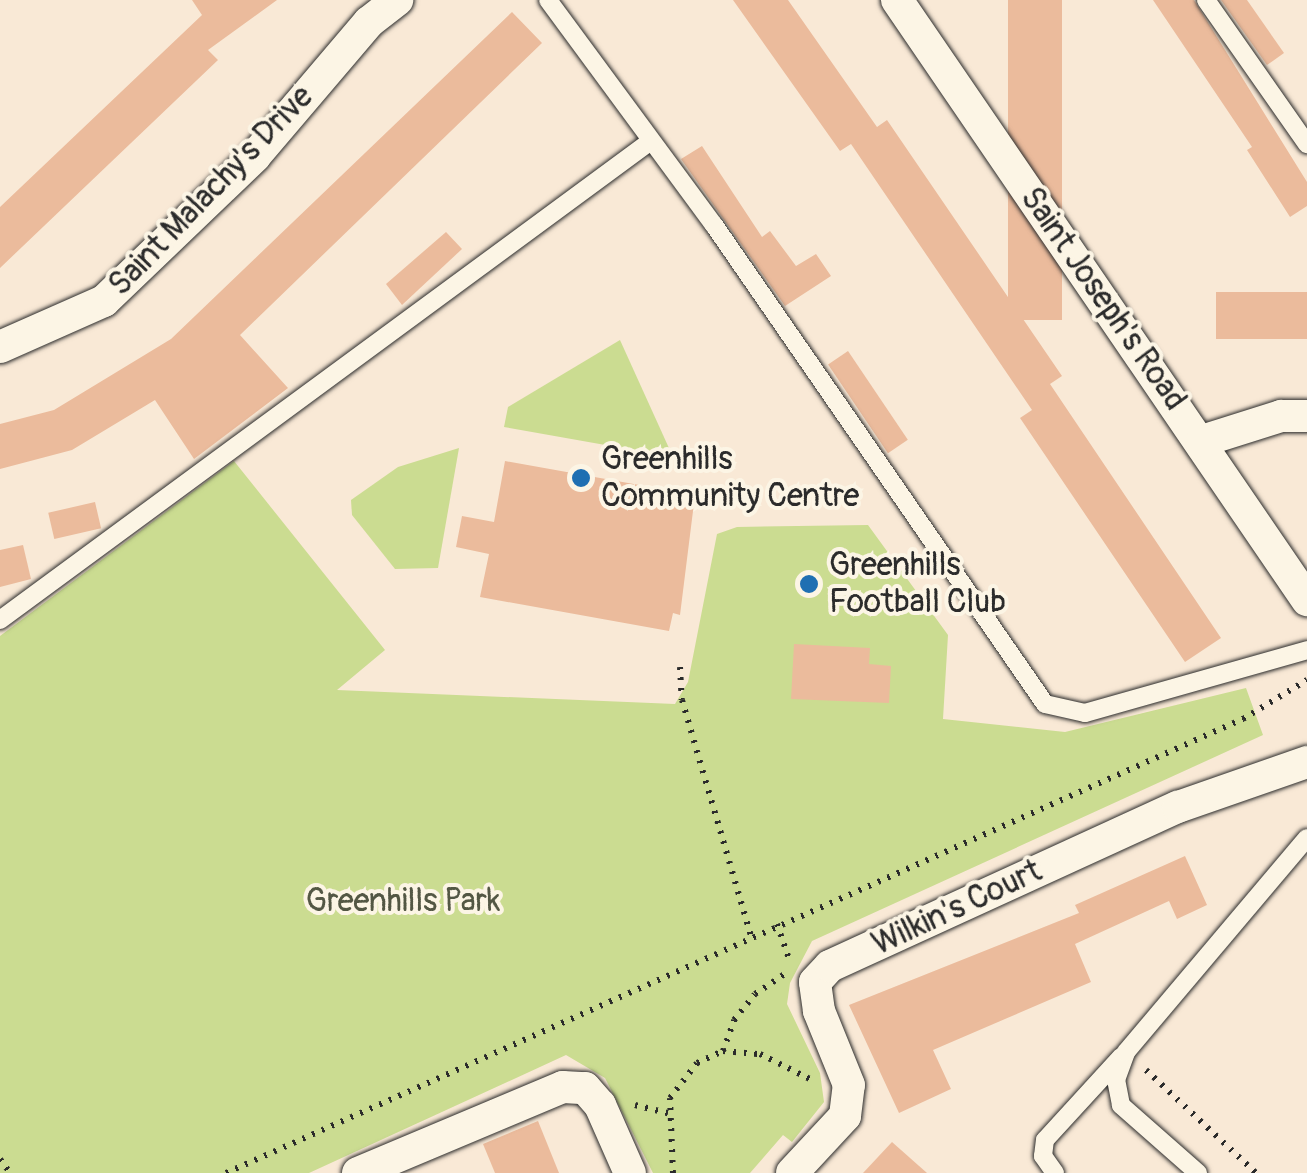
<!DOCTYPE html>
<style>
body{margin:0}
#map{position:relative;width:1307px;height:1173px;overflow:hidden;background:#f9e9d6;font-family:Pangolin,sans-serif}
div>[style]{position:absolute}
[style*='--x']{left:calc(var(--x)*1px);top:calc(var(--y)*1px);width:calc(var(--w)*1px);rotate:calc(var(--a)*1deg)}
.green>*{inset:0;background:#cbdc91}
.building>*{inset:0;background:#ebbb9c;transform-origin:0 0}
.path>*{height:6px;margin-top:-3px;transform-origin:0;background:repeating-linear-gradient(90deg,#2b2b2b 0 2.5px,transparent 0 10.5px)}
.roads{filter:drop-shadow(0 0 2px #2b2b2b) drop-shadow(0 0 2px #2b2b2b)}
.service>*{height:18px;margin:-9px;padding:0 9px;transform-origin:9px;border-radius:9px;background:#fcf5e5}
.minor>*{height:32px;margin:-16px;padding:0 16px;transform-origin:16px;border-radius:16px;background:#fcf5e5}
.dots>*{width:28px;height:28px;translate:-50% -50%;box-sizing:border-box;border:5px solid #fcf5e5;border-radius:50%}
span{translate:-50% -50%;white-space:nowrap;text-align:center;line-height:1.15;-webkit-text-stroke:8px #fcf5e5;paint-order:stroke}
.street-label{font-size:32px;color:#2b2b2b}
.poi-label{font-size:32px;color:#2b2b2b}
.left{translate:0 -50%;text-align:left}
.park-label{font-size:32px;color:#535744}
</style>
<div id="map">
<div class="green">
<i style="clip-path:polygon(620px 340px,673px 457px,504px 427px,508px 407px)"></i>
<i style="clip-path:polygon(459px 448px,438px 568px,395px 569px,352px 515px,351px 500px,398px 467px)"></i>
<i style="clip-path:polygon(234px 461px,385px 650px,337px 690px,675px 704px,688px 682px,717px 534px,737px 527px,868px 525px,948px 635px,943px 719px,1065px 732px,1246px 688px,1263px 735px,812px 941px,790px 983px,787px 1004px,820px 1073px,824px 1102px,792px 1142px,783px 1135px,750px 1173px,653px 1173px,605px 1078px,566px 1055px,309px 1173px,0 1173px,0 636px)"></i>
</div>
<div class="building">
<i style="clip-path:polygon(192px 0,277px 0,208px 50px,218px 60px,0 268px,0 207px,202px 15px)"></i>
<i style="clip-path:polygon(733px 0,788px 0,877px 127px,887px 120px,1062px 376px,1050px 384px,1221px 638px,1185px 662px,1020px 418px,1032px 410px,851px 144px,840px 151px)"></i>
<i style="left:1008px;top:0;width:54px;height:320px"></i>
<i style="clip-path:polygon(1153px 0,1194px 0,1307px 182px,1307px 206px,1290px 217px,1247px 150px,1252px 147px)"></i>
<i style="clip-path:polygon(1221px 0,1247px 0,1284px 53px,1267px 65px)"></i>
<i style="clip-path:polygon(512px 12px,542px 43px,240px 335px,288px 388px,194px 459px,155px 400px,72px 450px,0 469px,0 424px,54px 410px,171px 339px)"></i>
<i style="clip-path:polygon(702px 146px,762px 237px,770px 231px,796px 266px,816px 254px,831px 276px,785px 306px,681px 159px)"></i>
<i style="clip-path:polygon(446px 232px,462px 249px,402px 305px,386px 284px)"></i>
<i style="left:1307px;top:292px;width:47px;height:91px;rotate:90deg"></i>
<i style="left:848px;top:351px;width:107px;height:24px;rotate:56deg"></i>
<i style="clip-path:polygon(505px 461px,695px 495px,680px 615px,673px 613px,669px 631px,480px 597px,489px 554px,456px 547px,462px 516px,494px 522px)"></i>
<i style="left:95px;top:502px;width:27px;height:48px;rotate:77deg"></i>
<i style="clip-path:polygon(23px 545px,31px 579px,0 587px,0 550px)"></i>
<i style="clip-path:polygon(794px 644px,870px 648px,869px 664px,891px 666px,889px 703px,791px 699px)"></i>
<i style="clip-path:polygon(1185px 856px,1207px 905px,1177px 919px,1169px 901px,1075px 944px,1091px 982px,933px 1050px,951px 1089px,899px 1113px,849px 1005px,1079px 913px,1075px 905px)"></i>
<i style="clip-path:polygon(538px 1121px,559px 1173px,495px 1173px,483px 1144px)"></i>
<i style="clip-path:polygon(892px 1142px,927px 1173px,863px 1173px)"></i>
</div>
<div class="path">
<i style="--x:680;--y:667;--w:33;--a:87"></i>
<i style="--x:682;--y:700;--w:246;--a:73.7"></i>
<i style="--x:777;--y:924;--w:39;--a:71"></i>
<i style="--x:723;--y:1051;--w:33;--a:-70"></i>
<i style="--x:734;--y:1020;--w:33;--a:-51"></i>
<i style="--x:755;--y:994;--w:37;--a:-34"></i>
<i style="--x:1146;--y:1070;--w:151;--a:43.1"></i>
<i style="--x:635;--y:1105;--w:34;--a:14"></i>
<i style="--x:0;--y:1159;--w:17;--a:54"></i>
<i style="--x:226;--y:1173;--w:1114;--a:-24.06"></i>
<i style="--x:1243;--y:719;--w:75;--a:-31.4"></i>
<i style="--x:673;--y:1173;--w:75;--a:-92.3"></i>
<i style="--x:670;--y:1098;--w:44;--a:-52.4"></i>
<i style="--x:697;--y:1063;--w:29;--a:-25"></i>
<i style="--x:723;--y:1051;--w:37;--a:5"></i>
<i style="--x:760;--y:1054;--w:58;--a:26.6"></i>
</div>
<div class="roads">
<div class="service">
<i style="--x:548;--y:0;--w:280;--a:53.6"></i>
<i style="--x:714;--y:225;--w:582;--a:55.35"></i>
<i style="--x:1045;--y:704;--w:41;--a:12.7"></i>
<i style="--x:1085;--y:713;--w:231;--a:-15.8"></i>
<i style="--x:1206;--y:0;--w:176;--a:55"></i>
<i style="--x:0;--y:620;--w:808;--a:-36.35"></i>
<i style="--x:1055;--y:1173;--w:21;--a:-125"></i>
<i style="--x:1043;--y:1156;--w:16;--a:-83"></i>
<i style="--x:1045;--y:1140;--w:113;--a:-47.5"></i>
<i style="--x:1198;--y:1173;--w:103;--a:-138.6"></i>
<i style="--x:1121;--y:1105;--w:25;--a:-101"></i>
<i style="--x:1116;--y:1080;--w:30;--a:-70"></i>
<i style="--x:1126;--y:1052;--w:280;--a:-49.8"></i>
</div>
<div class="minor">
<i style="--x:897;--y:0;--w:727;--a:55.65"></i>
<i style="--x:0;--y:347;--w:114;--a:-23.9"></i>
<i style="--x:104;--y:301;--w:209;--a:-43.8"></i>
<i style="--x:255;--y:156;--w:176;--a:-49.6"></i>
<i style="--x:369;--y:22;--w:36;--a:-38"></i>
<i style="--x:1202;--y:441;--w:83;--a:-17.6"></i>
<i style="--x:1281;--y:416;--w:26;--a:0"></i>
<i style="--x:358;--y:1173;--w:222;--a:-22.8"></i>
<i style="--x:563;--y:1087;--w:22;--a:3"></i>
<i style="--x:585;--y:1088;--w:23;--a:49"></i>
<i style="--x:600;--y:1105;--w:74;--a:66.2"></i>
<i style="--x:792;--y:1173;--w:78;--a:-47.1"></i>
<i style="--x:845;--y:1116;--w:31;--a:-83"></i>
<i style="--x:849;--y:1085;--w:80;--a:-112.1"></i>
<i style="--x:819;--y:1011;--w:29;--a:-98"></i>
<i style="--x:815;--y:982;--w:22;--a:-47"></i>
<i style="--x:830;--y:966;--w:383;--a:-24.6"></i>
<i style="--x:1178;--y:807;--w:137;--a:-19.2"></i>
</div>
</div>
<div class="dots">
<i style="left:581px;top:478px;background:#1f6fb2"></i>
<i style="left:809px;top:584px;background:#1f6fb2"></i>
</div>
<div class="street-label">
<span style="left:211px;top:191px;rotate:-46deg">Saint Malachy's Drive</span>
<span style="left:1103px;top:299px;rotate:55deg">Saint Joseph's Road</span>
<span style="left:957px;top:908px;rotate:-25deg">Wilkin's Court</span>
</div>
<div class="poi-label">
<span class="left" style="left:601px;top:478px">Greenhills<br>Community Centre</span>
<span class="left" style="left:829px;top:584px">Greenhills<br>Football Club</span>
</div>
<div class="park-label">
<span style="left:403px;top:901px">Greenhills Park</span>
</div>
</div>
